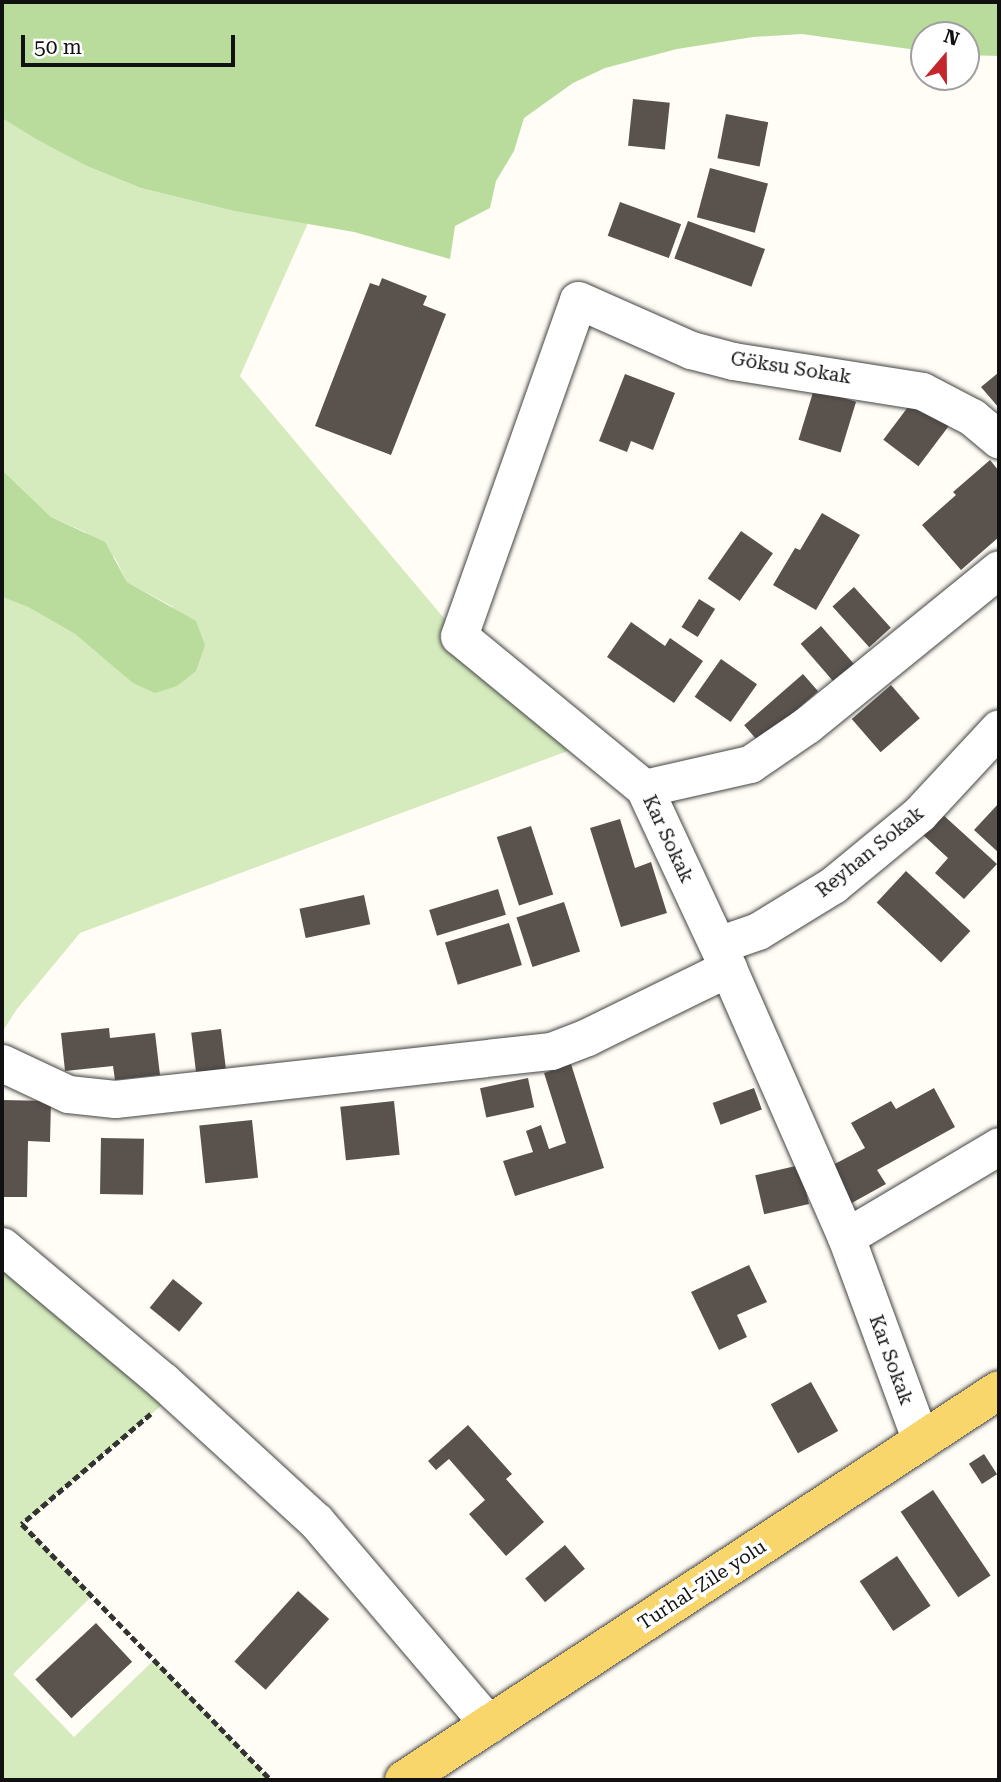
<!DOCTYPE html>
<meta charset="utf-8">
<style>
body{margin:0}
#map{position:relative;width:1001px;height:1782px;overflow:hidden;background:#fffdf5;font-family:"Roboto Serif",serif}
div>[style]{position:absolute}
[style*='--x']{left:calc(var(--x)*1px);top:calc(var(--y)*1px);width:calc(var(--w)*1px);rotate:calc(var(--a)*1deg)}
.green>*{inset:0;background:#d5ebbd}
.forest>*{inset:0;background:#b9dc9c}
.building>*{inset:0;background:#5a524d;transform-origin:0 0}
.path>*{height:4.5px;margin-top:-2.25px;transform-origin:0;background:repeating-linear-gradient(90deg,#333 0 7px,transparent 0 10.5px)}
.roads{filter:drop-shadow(0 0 2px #444) drop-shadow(0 0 2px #444)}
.minor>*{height:37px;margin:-18.5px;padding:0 18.5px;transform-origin:18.5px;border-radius:18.5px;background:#fff}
.major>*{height:38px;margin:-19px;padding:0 19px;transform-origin:19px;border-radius:19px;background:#f9d66b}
span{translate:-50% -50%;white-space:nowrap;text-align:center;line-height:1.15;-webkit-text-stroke:7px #fff;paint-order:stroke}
.street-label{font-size:19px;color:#111}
.frame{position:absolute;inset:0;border:4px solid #111;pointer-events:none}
.north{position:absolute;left:910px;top:21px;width:70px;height:70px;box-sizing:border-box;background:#fff;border:2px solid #a0a0a0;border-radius:50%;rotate:20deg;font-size:19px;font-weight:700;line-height:28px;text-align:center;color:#111}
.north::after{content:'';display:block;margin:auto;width:24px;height:32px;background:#c4262e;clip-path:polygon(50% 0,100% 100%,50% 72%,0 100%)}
.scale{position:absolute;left:21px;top:35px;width:214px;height:32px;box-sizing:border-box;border:4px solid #111;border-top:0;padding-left:9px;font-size:21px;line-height:24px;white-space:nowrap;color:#111;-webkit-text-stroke:5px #fff;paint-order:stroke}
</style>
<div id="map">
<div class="green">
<i style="clip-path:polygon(2px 118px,89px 167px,141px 188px,234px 211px,308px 223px,240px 376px,459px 636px,589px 743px,80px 933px,17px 1009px,2px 1032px,2px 597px,28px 607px,75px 634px,99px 654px,173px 607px,127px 582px,115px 558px,85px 532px,51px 517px,2px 470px)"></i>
<i style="clip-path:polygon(2px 1246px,176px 1393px,23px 1524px,92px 1596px,13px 1674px,74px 1737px,154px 1660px,271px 1780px,2px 1780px)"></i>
</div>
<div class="forest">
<i style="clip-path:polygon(2px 2px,999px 2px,999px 56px,966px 55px,966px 35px,924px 35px,924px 51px,802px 34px,753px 37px,677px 49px,605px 68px,573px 83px,524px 118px,514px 151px,496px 181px,490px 208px,455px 226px,450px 259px,354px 232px,234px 211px,141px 188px,89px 167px,38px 140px,2px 118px)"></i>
<i style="clip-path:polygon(2px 470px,51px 517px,105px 542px,127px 582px,196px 621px,205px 645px,196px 671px,177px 686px,155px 693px,133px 683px,75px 634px,28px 607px,2px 597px)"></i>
</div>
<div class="building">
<i style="left:633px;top:99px;width:37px;height:47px;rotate:6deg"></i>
<i style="left:726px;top:114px;width:43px;height:45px;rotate:11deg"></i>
<i style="left:710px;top:168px;width:60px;height:51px;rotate:15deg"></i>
<i style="left:620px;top:202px;width:65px;height:36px;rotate:20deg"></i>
<i style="left:688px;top:221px;width:82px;height:40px;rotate:20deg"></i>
<i style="clip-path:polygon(382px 278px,427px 296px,423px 305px,446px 314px,391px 455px,315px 426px,370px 283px,379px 286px)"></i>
<i style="clip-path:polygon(998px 373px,999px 375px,999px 408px,981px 387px)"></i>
<i style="clip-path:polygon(625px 374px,675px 393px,653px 450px,631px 441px,627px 452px,599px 441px)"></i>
<i style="left:814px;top:389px;width:44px;height:53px;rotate:17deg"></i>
<i style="left:914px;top:399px;width:44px;height:51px;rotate:37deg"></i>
<i style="clip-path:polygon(990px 460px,999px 471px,999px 537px,961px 570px,922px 525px,956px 495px,953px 492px)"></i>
<i style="clip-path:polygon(822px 513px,860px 535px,816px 610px,773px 585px,795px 548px,800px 550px)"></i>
<i style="left:741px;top:531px;width:39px;height:58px;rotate:35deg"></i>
<i style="left:854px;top:587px;width:55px;height:29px;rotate:48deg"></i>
<i style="left:699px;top:599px;width:19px;height:33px;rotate:32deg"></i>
<i style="clip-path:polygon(631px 622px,665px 646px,670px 638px,703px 661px,674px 703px,607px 657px)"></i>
<i style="left:821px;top:626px;width:53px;height:27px;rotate:49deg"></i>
<i style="left:721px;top:659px;width:44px;height:46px;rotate:35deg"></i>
<i style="left:803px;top:674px;width:23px;height:78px;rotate:49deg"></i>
<i style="left:891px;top:685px;width:44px;height:52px;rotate:49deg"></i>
<i style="clip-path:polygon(999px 803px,999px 853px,974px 830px)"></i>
<i style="clip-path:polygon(941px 813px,997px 864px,964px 899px,935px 873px,948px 858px,922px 834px)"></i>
<i style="clip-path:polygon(620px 819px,635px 868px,651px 862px,667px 913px,621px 927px,590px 828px)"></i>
<i style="left:531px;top:826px;width:72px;height:36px;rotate:72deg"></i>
<i style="left:906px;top:871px;width:88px;height:43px;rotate:43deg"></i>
<i style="left:498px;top:889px;width:27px;height:72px;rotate:73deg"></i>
<i style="left:364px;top:895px;width:30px;height:66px;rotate:78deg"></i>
<i style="left:564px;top:902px;width:52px;height:50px;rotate:72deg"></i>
<i style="left:509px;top:923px;width:44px;height:67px;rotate:73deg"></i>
<i style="clip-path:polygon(109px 1028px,110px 1038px,155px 1033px,160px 1075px,115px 1080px,113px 1066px,65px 1071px,61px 1033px)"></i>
<i style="left:221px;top:1029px;width:41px;height:30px;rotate:83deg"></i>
<i style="clip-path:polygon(571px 1064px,604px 1168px,515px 1196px,503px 1161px,533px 1152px,526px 1131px,541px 1125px,549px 1149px,566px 1143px,544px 1073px)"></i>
<i style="left:528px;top:1078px;width:30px;height:49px;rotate:78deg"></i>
<i style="left:754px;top:1088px;width:23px;height:44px;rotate:70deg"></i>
<i style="clip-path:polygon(934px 1088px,955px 1127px,877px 1170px,886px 1184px,850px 1204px,829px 1167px,865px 1148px,851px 1123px,891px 1101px,896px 1109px)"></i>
<i style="clip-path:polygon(2px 1100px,51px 1101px,50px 1142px,28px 1141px,27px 1197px,2px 1197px)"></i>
<i style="left:394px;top:1101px;width:54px;height:54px;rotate:84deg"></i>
<i style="left:252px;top:1120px;width:58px;height:53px;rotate:84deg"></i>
<i style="left:101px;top:1138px;width:43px;height:56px;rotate:1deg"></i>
<i style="left:800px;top:1165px;width:40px;height:46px;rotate:77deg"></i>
<i style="clip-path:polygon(749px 1265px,767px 1302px,737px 1315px,747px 1337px,719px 1350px,691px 1292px)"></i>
<i style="left:173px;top:1279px;width:38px;height:37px;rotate:39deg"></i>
<i style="left:811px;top:1382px;width:56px;height:46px;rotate:61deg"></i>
<i style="clip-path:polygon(468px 1425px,512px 1474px,506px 1479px,544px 1522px,506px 1556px,469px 1514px,485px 1500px,449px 1459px,436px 1470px,428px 1461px)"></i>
<i style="left:984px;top:1454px;width:24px;height:18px;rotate:57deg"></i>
<i style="left:933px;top:1490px;width:103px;height:39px;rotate:56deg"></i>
<i style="left:565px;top:1545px;width:31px;height:52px;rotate:50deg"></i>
<i style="left:897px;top:1556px;width:60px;height:45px;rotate:56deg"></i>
<i style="left:298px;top:1591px;width:42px;height:95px;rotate:42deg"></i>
<i style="left:96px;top:1623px;width:53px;height:83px;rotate:47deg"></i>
</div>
<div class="path">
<i style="--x:151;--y:1414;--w:170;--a:139.5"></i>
<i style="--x:22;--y:1524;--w:357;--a:45.8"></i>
</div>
<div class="roads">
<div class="minor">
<i style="--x:644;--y:788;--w:109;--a:-12.8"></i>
<i style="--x:750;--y:764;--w:69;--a:-34.4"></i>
<i style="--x:807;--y:725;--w:247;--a:-39.1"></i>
<i style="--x:718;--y:945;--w:42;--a:-19.3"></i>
<i style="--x:758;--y:931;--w:88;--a:-31.5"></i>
<i style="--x:833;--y:885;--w:112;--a:-39.5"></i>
<i style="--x:919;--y:814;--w:117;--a:-47.1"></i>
<i style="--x:2;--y:1063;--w:73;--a:25.2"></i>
<i style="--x:68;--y:1094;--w:47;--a:6.1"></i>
<i style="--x:115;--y:1099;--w:439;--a:-6.3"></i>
<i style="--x:551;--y:1051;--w:39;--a:-21"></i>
<i style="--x:587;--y:1037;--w:157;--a:-26.1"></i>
<i style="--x:846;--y:1237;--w:178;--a:-30.7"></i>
<i style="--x:2;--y:1246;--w:210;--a:40"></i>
<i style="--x:163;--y:1381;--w:207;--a:42.5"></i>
<i style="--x:316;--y:1521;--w:267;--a:49.6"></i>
<i style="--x:921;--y:1441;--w:217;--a:-110.2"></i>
<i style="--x:846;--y:1237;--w:294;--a:-113.7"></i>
<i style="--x:728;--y:968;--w:199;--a:-115"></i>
<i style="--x:644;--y:788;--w:239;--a:-140.6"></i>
<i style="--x:459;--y:636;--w:356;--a:-70.5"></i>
<i style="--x:578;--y:300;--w:124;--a:23.9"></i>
<i style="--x:691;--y:350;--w:43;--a:14.7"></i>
<i style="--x:733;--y:361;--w:191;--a:9"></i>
<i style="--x:922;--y:391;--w:56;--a:27.5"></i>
<i style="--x:972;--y:417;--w:35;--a:40"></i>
</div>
<div class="major">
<i style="--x:404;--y:1780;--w:711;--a:-33.24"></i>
</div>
</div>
<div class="street-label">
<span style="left:791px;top:368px;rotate:9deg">Göksu Sokak</span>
<span style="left:668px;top:839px;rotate:65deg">Kar Sokak</span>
<span style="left:870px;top:852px;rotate:-39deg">Reyhan Sokak</span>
<span style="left:891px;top:1360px;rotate:70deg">Kar Sokak</span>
<span style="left:702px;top:1585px;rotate:-33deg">Turhal-Zile yolu</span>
</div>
<div class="frame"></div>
<div class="north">N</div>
<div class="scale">50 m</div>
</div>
